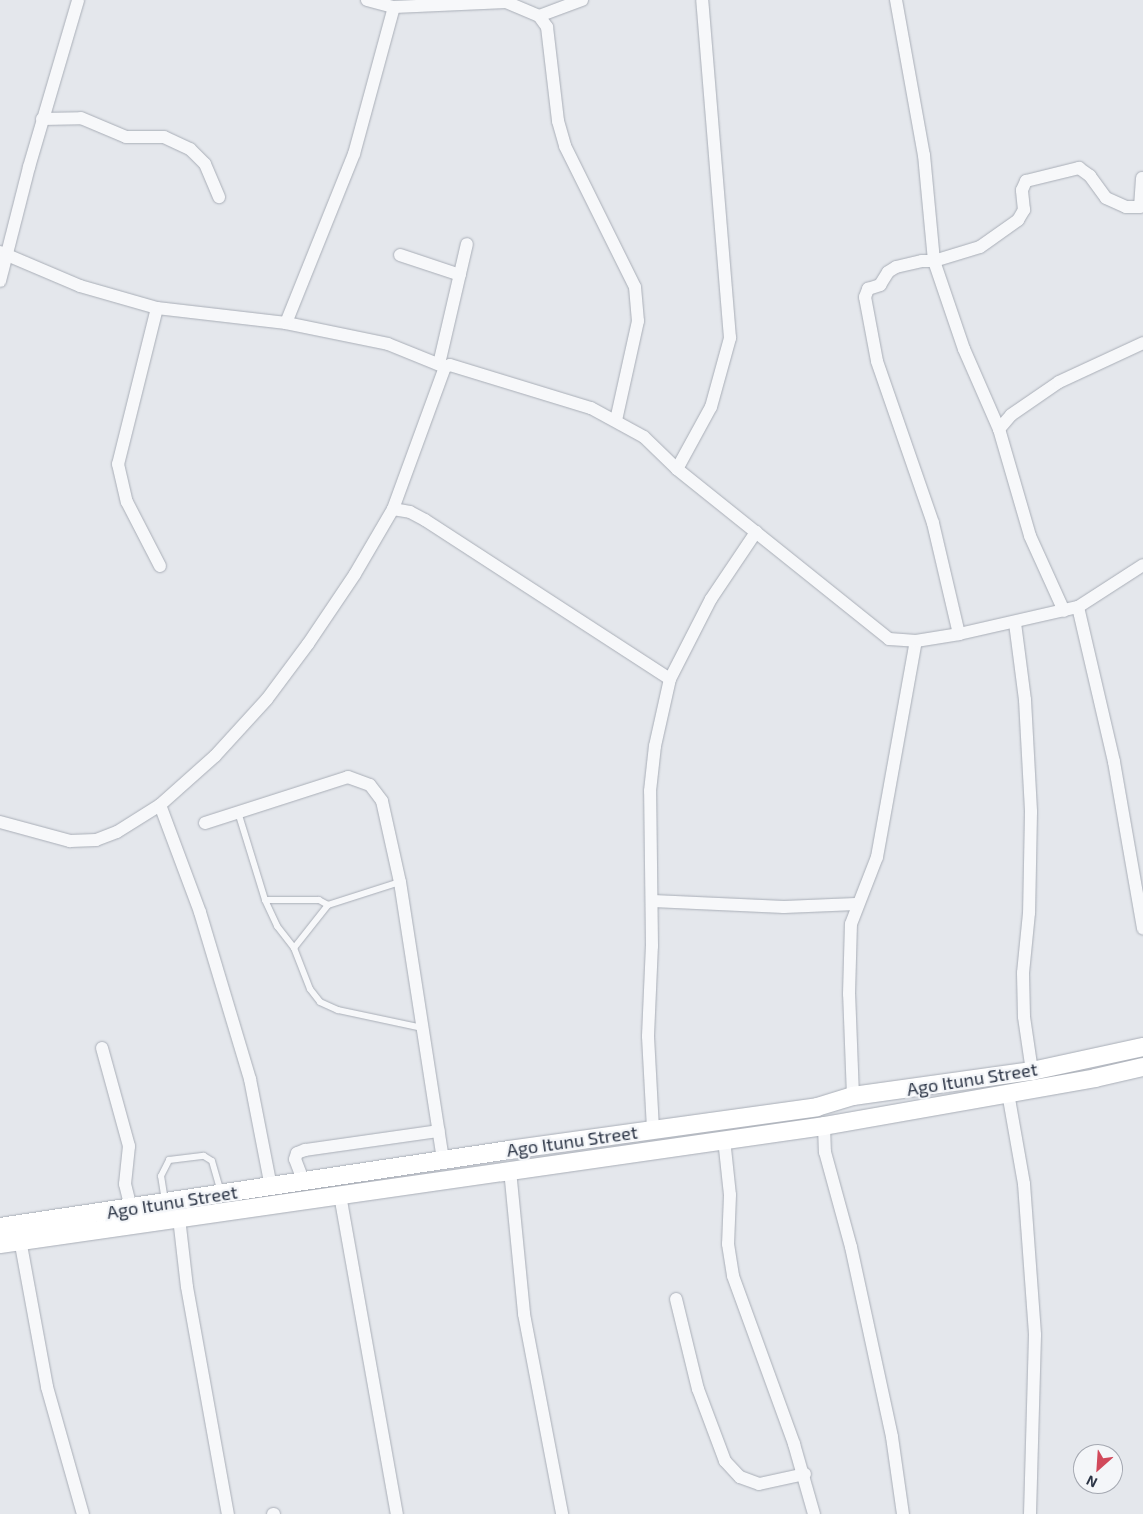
<!DOCTYPE html>
<html>
<head>
<meta charset="utf-8">
<style>
  body { margin:0 }
  #map { position:relative; width:1143px; height:1514px; overflow:hidden; background:#e4e7ec; font-family:"Exo 2",sans-serif }
  div>[style] { position:absolute }
  [style*='--x'] { left:calc(var(--x)*1px); top:calc(var(--y)*1px); width:calc(var(--w)*1px); rotate:calc(var(--a)*1deg) }
  .roads { filter:drop-shadow(0 0 1px #a9aeb7) drop-shadow(0 0 1px #a9aeb7) }
  .service>* { height:6px; margin:-3px; padding:0 3px; transform-origin:3px; border-radius:3px; background:#f7f8fa }
  .minor>* { height:12px; margin:-6px; padding:0 6px; transform-origin:6px; border-radius:6px; background:#f7f8fa }
  .secondary>* { height:18px; margin:-9px; padding:0 9px; transform-origin:9px; border-radius:9px; background:#fff }
  span { translate:-50% -50%; white-space:nowrap; text-align:center; line-height:1.15; -webkit-text-stroke:4.5px #f4f6f9; paint-order:stroke }
  .street-label { font-size:18px; color:#2b3445 }
  .north { position:absolute; left:1073px; top:1444px; width:50px; height:50px; box-sizing:border-box; background:#f4f6f9; border:1px solid #a4a8b1; border-radius:50%; rotate:206deg; font-size:14px; font-weight:700; line-height:20px; text-align:center; color:#2b3445 }
  .north::after { content:''; display:block; margin:auto; width:18px; height:22px; background:#d1495b; clip-path:polygon(50% 0,100% 100%,50% 72%,0 100%) }
</style>
</head>
<body>
<div id="map">
  <div class="roads">
    <div class="service">
      <div style="--x:238;--y:812;--w:92;--a:72.9"></div>
      <div style="--x:265;--y:900;--w:29;--a:65"></div>
      <div style="--x:277;--y:926;--w:28;--a:52"></div>
      <div style="--x:294;--y:948;--w:44;--a:68.7"></div>
      <div style="--x:310;--y:989;--w:16;--a:52"></div>
      <div style="--x:320;--y:1002;--w:20;--a:24"></div>
      <div style="--x:338;--y:1010;--w:87;--a:12"></div>
      <div style="--x:265;--y:900;--w:54;--a:0"></div>
      <div style="--x:319;--y:900;--w:10;--a:29"></div>
      <div style="--x:294;--y:948;--w:55;--a:-51.7"></div>
      <div style="--x:328;--y:905;--w:76;--a:-17.7"></div>
      <div style="--x:165;--y:1201;--w:25;--a:-99"></div>
      <div style="--x:161;--y:1176;--w:18;--a:-63"></div>
      <div style="--x:169;--y:1160;--w:35;--a:-7"></div>
      <div style="--x:204;--y:1156;--w:9;--a:32"></div>
      <div style="--x:212;--y:1161;--w:33;--a:74"></div>
    </div>
    <div class="minor">
      <div style="--x:367;--y:0;--w:28;--a:15"></div>
      <div style="--x:394;--y:7;--w:112;--a:-2.6"></div>
      <div style="--x:506;--y:2;--w:36;--a:23"></div>
      <div style="--x:539;--y:16;--w:14;--a:54"></div>
      <div style="--x:547;--y:27;--w:95;--a:83.3"></div>
      <div style="--x:558;--y:121;--w:26;--a:74"></div>
      <div style="--x:565;--y:146;--w:157;--a:63.6"></div>
      <div style="--x:635;--y:287;--w:34;--a:85"></div>
      <div style="--x:638;--y:321;--w:101;--a:102.5"></div>
      <div style="--x:896;--y:0;--w:158;--a:79.8"></div>
      <div style="--x:924;--y:155;--w:106;--a:84.6"></div>
      <div style="--x:934;--y:261;--w:93;--a:71.2"></div>
      <div style="--x:964;--y:349;--w:87;--a:66.4"></div>
      <div style="--x:999;--y:429;--w:111;--a:73.8"></div>
      <div style="--x:1030;--y:536;--w:82;--a:65.6"></div>
      <div style="--x:539;--y:16;--w:46;--a:-20.4"></div>
      <div style="--x:42;--y:119;--w:39;--a:-1"></div>
      <div style="--x:81;--y:118;--w:49;--a:22.9"></div>
      <div style="--x:126;--y:137;--w:38;--a:0"></div>
      <div style="--x:164;--y:137;--w:29;--a:25"></div>
      <div style="--x:190;--y:149;--w:21;--a:45"></div>
      <div style="--x:205;--y:164;--w:36;--a:67"></div>
      <div style="--x:0;--y:252;--w:87;--a:23"></div>
      <div style="--x:80;--y:286;--w:80;--a:15.9"></div>
      <div style="--x:157;--y:308;--w:130;--a:6.6"></div>
      <div style="--x:286;--y:323;--w:104;--a:11.6"></div>
      <div style="--x:388;--y:344;--w:61;--a:22"></div>
      <div style="--x:400;--y:255;--w:63;--a:18.4"></div>
      <div style="--x:0;--y:281;--w:118;--a:-75.7"></div>
      <div style="--x:29;--y:167;--w:174;--a:-73.6"></div>
      <div style="--x:157;--y:308;--w:161;--a:104"></div>
      <div style="--x:118;--y:464;--w:39;--a:77"></div>
      <div style="--x:127;--y:502;--w:72;--a:62.7"></div>
      <div style="--x:286;--y:323;--w:182;--a:-68.1"></div>
      <div style="--x:354;--y:154;--w:152;--a:-74.8"></div>
      <div style="--x:439;--y:364;--w:123;--a:-76.9"></div>
      <div style="--x:999;--y:429;--w:18;--a:-49"></div>
      <div style="--x:1011;--y:415;--w:58;--a:-34.5"></div>
      <div style="--x:1059;--y:382;--w:93;--a:-24.9"></div>
      <div style="--x:677;--y:469;--w:71;--a:-61.3"></div>
      <div style="--x:711;--y:407;--w:72;--a:-74.6"></div>
      <div style="--x:730;--y:338;--w:339;--a:-94.7"></div>
      <div style="--x:393;--y:509;--w:17;--a:10"></div>
      <div style="--x:410;--y:512;--w:17;--a:28"></div>
      <div style="--x:425;--y:520;--w:292;--a:33"></div>
      <div style="--x:1078;--y:607;--w:159;--a:76.9"></div>
      <div style="--x:1114;--y:762;--w:169;--a:80.1"></div>
      <div style="--x:1015;--y:623;--w:78;--a:82.6"></div>
      <div style="--x:1025;--y:700;--w:112;--a:86.9"></div>
      <div style="--x:1031;--y:812;--w:101;--a:91.1"></div>
      <div style="--x:1029;--y:913;--w:60;--a:95.7"></div>
      <div style="--x:1023;--y:973;--w:44;--a:88.7"></div>
      <div style="--x:1024;--y:1017;--w:55;--a:81.6"></div>
      <div style="--x:959;--y:634;--w:114;--a:-103.2"></div>
      <div style="--x:933;--y:523;--w:171;--a:-109.1"></div>
      <div style="--x:877;--y:361;--w:65;--a:-100.6"></div>
      <div style="--x:865;--y:297;--w:9;--a:-69"></div>
      <div style="--x:868;--y:289;--w:13;--a:-18"></div>
      <div style="--x:880;--y:285;--w:15;--a:-58"></div>
      <div style="--x:888;--y:272;--w:9;--a:-32"></div>
      <div style="--x:896;--y:267;--w:27;--a:-13"></div>
      <div style="--x:922;--y:261;--w:12;--a:0"></div>
      <div style="--x:934;--y:261;--w:48;--a:-16.9"></div>
      <div style="--x:980;--y:247;--w:47;--a:-35.4"></div>
      <div style="--x:1018;--y:220;--w:12;--a:-59"></div>
      <div style="--x:1024;--y:210;--w:20;--a:-96"></div>
      <div style="--x:1022;--y:190;--w:10;--a:-66"></div>
      <div style="--x:1026;--y:181;--w:55;--a:-13.8"></div>
      <div style="--x:1079;--y:168;--w:14;--a:36"></div>
      <div style="--x:1090;--y:176;--w:27;--a:54"></div>
      <div style="--x:1106;--y:198;--w:22;--a:24"></div>
      <div style="--x:1126;--y:207;--w:14;--a:0"></div>
      <div style="--x:1140;--y:207;--w:29;--a:-86"></div>
      <div style="--x:0;--y:822;--w:73;--a:15.2"></div>
      <div style="--x:70;--y:841;--w:26;--a:-2"></div>
      <div style="--x:96;--y:840;--w:22;--a:-21"></div>
      <div style="--x:117;--y:832;--w:51;--a:-32.1"></div>
      <div style="--x:205;--y:823;--w:150;--a:-17.8"></div>
      <div style="--x:348;--y:777;--w:23;--a:20"></div>
      <div style="--x:370;--y:785;--w:20;--a:53"></div>
      <div style="--x:382;--y:801;--w:83;--a:77.5"></div>
      <div style="--x:400;--y:882;--w:281;--a:81.2"></div>
      <div style="--x:653;--y:901;--w:131;--a:2.6"></div>
      <div style="--x:784;--y:907;--w:72;--a:-2.4"></div>
      <div style="--x:102;--y:1048;--w:102;--a:74.6"></div>
      <div style="--x:129;--y:1146;--w:38;--a:96"></div>
      <div style="--x:125;--y:1184;--w:25;--a:76"></div>
      <div style="--x:1008;--y:1093;--w:92;--a:80"></div>
      <div style="--x:1024;--y:1184;--w:151;--a:85.8"></div>
      <div style="--x:1035;--y:1335;--w:179;--a:91.6"></div>
      <div style="--x:853;--y:1096;--w:102;--a:-92.2"></div>
      <div style="--x:849;--y:994;--w:70;--a:-88.4"></div>
      <div style="--x:851;--y:924;--w:72;--a:-68.8"></div>
      <div style="--x:877;--y:857;--w:219;--a:-79.8"></div>
      <div style="--x:824;--y:1126;--w:26;--a:88"></div>
      <div style="--x:825;--y:1152;--w:98;--a:74.7"></div>
      <div style="--x:851;--y:1247;--w:194;--a:77.8"></div>
      <div style="--x:892;--y:1437;--w:78;--a:81.9"></div>
      <div style="--x:653;--y:1129;--w:93;--a:-93.1"></div>
      <div style="--x:648;--y:1036;--w:90;--a:-87.5"></div>
      <div style="--x:652;--y:946;--w:155;--a:-90.7"></div>
      <div style="--x:650;--y:791;--w:45;--a:-83.7"></div>
      <div style="--x:655;--y:746;--w:69;--a:-77.4"></div>
      <div style="--x:670;--y:679;--w:90;--a:-62.9"></div>
      <div style="--x:711;--y:599;--w:81;--a:-56.1"></div>
      <div style="--x:724;--y:1139;--w:56;--a:83.9"></div>
      <div style="--x:730;--y:1195;--w:49;--a:92.3"></div>
      <div style="--x:728;--y:1244;--w:32;--a:81"></div>
      <div style="--x:733;--y:1276;--w:179;--a:70"></div>
      <div style="--x:794;--y:1444;--w:73;--a:74.1"></div>
      <div style="--x:510;--y:1170;--w:145;--a:84.4"></div>
      <div style="--x:524;--y:1314;--w:204;--a:79.2"></div>
      <div style="--x:303;--y:1180;--w:22;--a:-111"></div>
      <div style="--x:295;--y:1159;--w:6;--a:-72"></div>
      <div style="--x:297;--y:1153;--w:9;--a:-21"></div>
      <div style="--x:305;--y:1150;--w:135;--a:-8.1"></div>
      <div style="--x:271;--y:1187;--w:110;--a:-101"></div>
      <div style="--x:250;--y:1079;--w:174;--a:-106.7"></div>
      <div style="--x:200;--y:912;--w:114;--a:-110.5"></div>
      <div style="--x:160;--y:805;--w:74;--a:-41.7"></div>
      <div style="--x:215;--y:756;--w:77;--a:-47.6"></div>
      <div style="--x:267;--y:699;--w:69;--a:-53.3"></div>
      <div style="--x:308;--y:644;--w:84;--a:-56.1"></div>
      <div style="--x:355;--y:574;--w:75;--a:-59.7"></div>
      <div style="--x:393;--y:509;--w:151;--a:-69.9"></div>
      <div style="--x:445;--y:367;--w:5;--a:-22"></div>
      <div style="--x:450;--y:365;--w:147;--a:17"></div>
      <div style="--x:591;--y:408;--w:60;--a:28.7"></div>
      <div style="--x:644;--y:437;--w:46;--a:44.1"></div>
      <div style="--x:677;--y:469;--w:272;--a:38.7"></div>
      <div style="--x:889;--y:639;--w:27;--a:4"></div>
      <div style="--x:916;--y:641;--w:44;--a:-9.2"></div>
      <div style="--x:959;--y:634;--w:122;--a:-12.8"></div>
      <div style="--x:1078;--y:607;--w:77;--a:-32.9"></div>
      <div style="--x:340;--y:1195;--w:324;--a:79.9"></div>
      <div style="--x:179;--y:1218;--w:69;--a:83.4"></div>
      <div style="--x:187;--y:1287;--w:231;--a:79.8"></div>
      <div style="--x:19;--y:1234;--w:156;--a:79.6"></div>
      <div style="--x:47;--y:1387;--w:132;--a:74.2"></div>
      <div style="--x:676;--y:1299;--w:93;--a:76.3"></div>
      <div style="--x:698;--y:1389;--w:77;--a:69.4"></div>
      <div style="--x:725;--y:1461;--w:22;--a:47"></div>
      <div style="--x:740;--y:1477;--w:20;--a:20"></div>
      <div style="--x:759;--y:1484;--w:47;--a:-12.3"></div>
      <div style="--x:273;--y:1514;--w:1;--a:0"></div>
    </div>
    <div class="secondary">
      <div style="--x:0;--y:1227;--w:515;--a:-8.6"></div>
      <div style="--x:509;--y:1150;--w:311;--a:-7.9"></div>
      <div style="--x:817;--y:1107;--w:38;--a:-17"></div>
      <div style="--x:853;--y:1096;--w:181;--a:-8"></div>
      <div style="--x:1032;--y:1071;--w:114;--a:-12.2"></div>
      <div style="--x:0;--y:1244;--w:832;--a:-8.15"></div>
      <div style="--x:824;--y:1126;--w:275;--a:-10"></div>
      <div style="--x:1095;--y:1078;--w:49;--a:-12.9"></div>
    </div>
  </div>
  <div class="street-label">
    <span style="left:972px;top:1079px;rotate:-9deg">Ago Itunu Street</span>
    <span style="left:572px;top:1141px;rotate:-8deg">Ago Itunu Street</span>
    <span style="left:172px;top:1202px;rotate:-9deg">Ago Itunu Street</span>
  </div>
  <div class="north">N</div>
</div>
</body>
</html>
